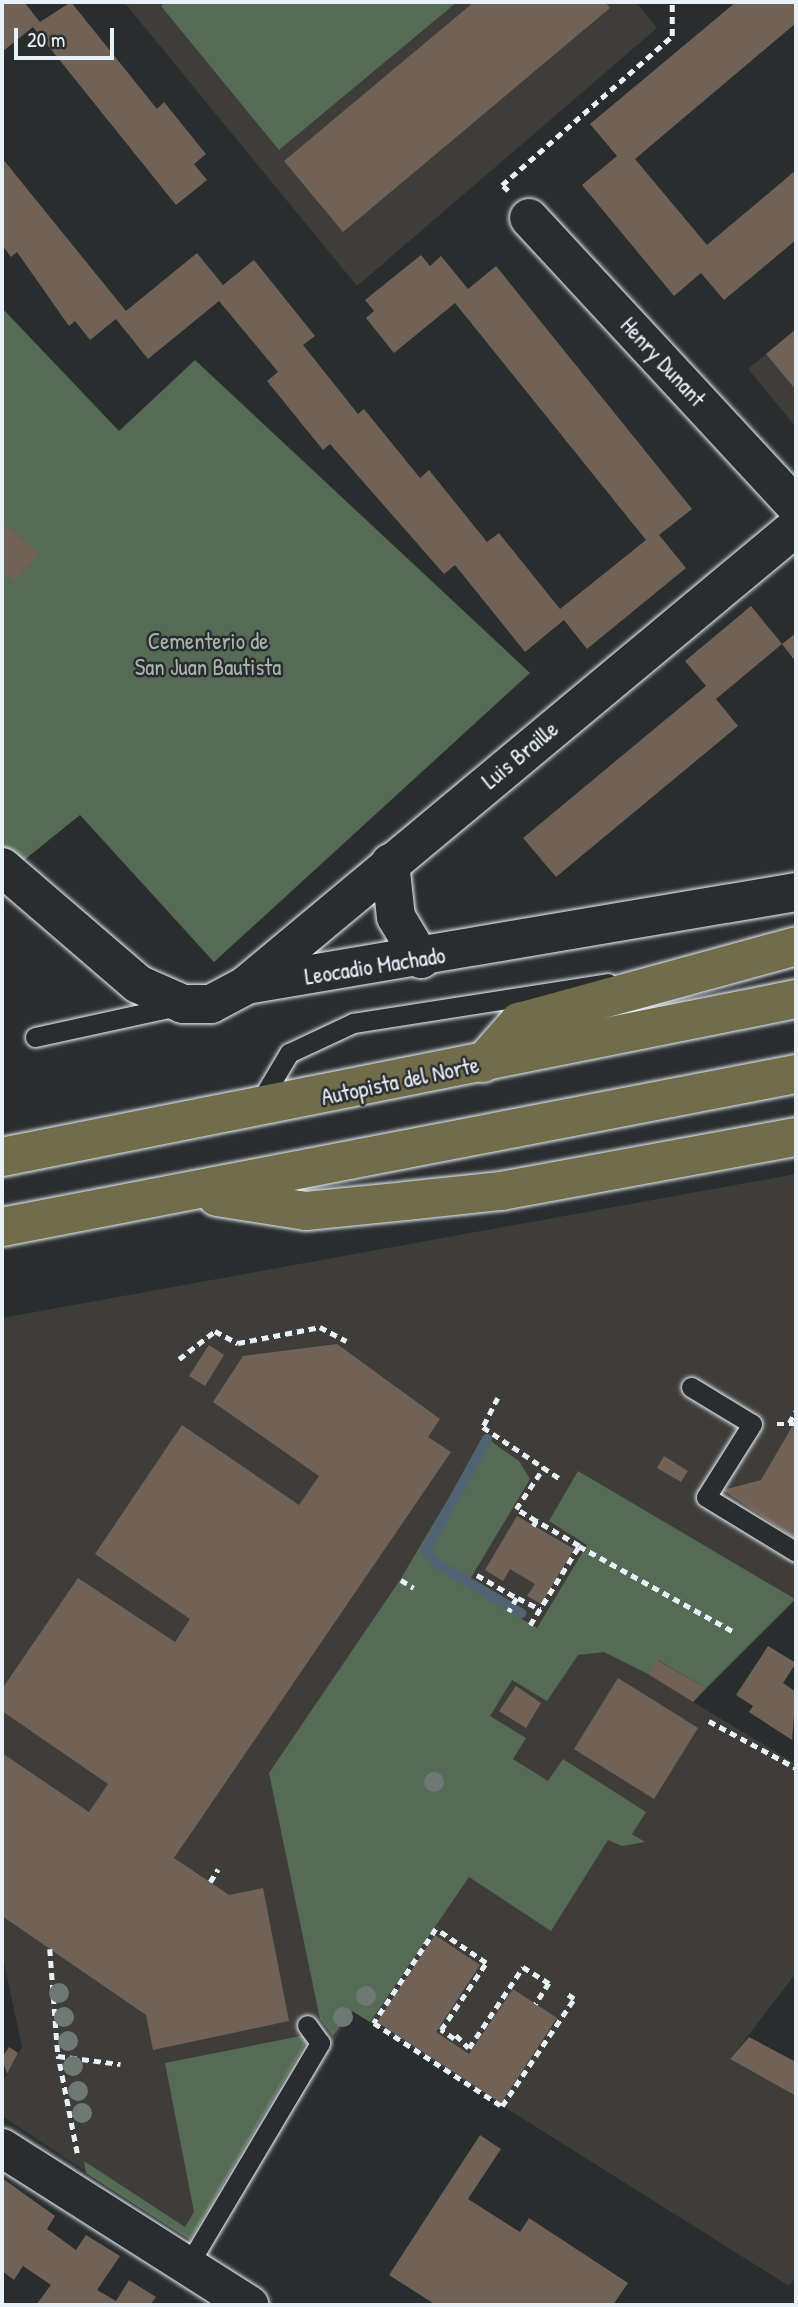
<!DOCTYPE html>
<html>
<head>
<meta charset="utf-8">
<style>
  body { margin:0 }
  #map { position:relative; width:798px; height:2307px; overflow:hidden; background:#2a2d2e; font-family:"Patrick Hand",sans-serif }
  div>[style] { position:absolute }
  [style*='--x'] { left:calc(var(--x)*1px); top:calc(var(--y)*1px); width:calc(var(--w)*1px); rotate:calc(var(--a)*1deg) }
  .built>* { inset:0; background:#3f3d3a }
  .green>* { inset:0; background:#566b56 }
  .stream>* { height:10px; margin:-5px; padding:0 5px; transform-origin:5px; border-radius:5px; background:#506373 }
  .building>* { inset:0; background:#716257 }
  .path>* { height:4.5px; margin-top:-2.25px; transform-origin:0; background:repeating-linear-gradient(90deg,#e8f1f8 0 7px,transparent 0 12px) }
  .roads { filter:drop-shadow(0 0 2px #e8f1f8) drop-shadow(0 0 2px #e8f1f8) }
  .lane>* { height:19px; margin:-9.5px; padding:0 9.5px; transform-origin:9.5px; border-radius:9.5px; background:#2a2d2e }
  .street>* { height:38px; margin:-19px; padding:0 19px; transform-origin:19px; border-radius:19px; background:#2a2d2e }
  .secondary>* { height:38px; margin:-19px; padding:0 19px; transform-origin:19px; border-radius:19px; background:#2a2d2e }
  .highway>* { height:38px; margin:-19px; padding:0 19px; transform-origin:19px; border-radius:19px; background:#716d4b }
  .trees>* { width:20px; height:20px; margin:-10px; border-radius:50%; background:#6e7875 }
  span { translate:-50% -50%; white-space:nowrap; text-align:center; line-height:1.15; -webkit-text-stroke:5px #2a2d2e; paint-order:stroke }
  .street-label { font-size:23px; color:#e8f1f8 }
  .park-label { font-size:23px; color:#a6b5af }
  .frame { position:absolute; inset:0; border:4px solid #e8f1f8; pointer-events:none }
  .scale { position:absolute; left:14px; top:28px; width:100px; height:32px; box-sizing:border-box; border:4px solid #e8f1f8; border-top:0; padding-left:9px; font-size:21px; line-height:24px; white-space:nowrap; color:#e8f1f8; -webkit-text-stroke:5px #2a2d2e; paint-order:stroke }
</style>
</head>
<body>
<div id="map">
  <div class="built">
    <div style="clip-path:polygon(124px 2px,636px 2px,657px 28px,357px 286px)"></div>
    <div style="clip-path:polygon(796px 329px,796px 427px,748px 369px)"></div>
    <div style="clip-path:polygon(796px 1174px,796px 1600px,693px 1702px,796px 1764px,796px 1973px,730px 2059px,796px 2096px,796px 2277px,789px 2286px,352px 2011px,209px 2252px,2px 2116px,2px 2083px,22px 2047px,2px 1953px,2px 1318px)"></div>
  </div>
  <div class="green">
    <div style="clip-path:polygon(166px 2px,457px 2px,279px 150px,161px 6px)"></div>
    <div style="clip-path:polygon(2px 308px,119px 431px,195px 360px,530px 673px,214px 962px,80px 815px,18px 865px,2px 850px)"></div>
    <div style="clip-path:polygon(485px 1437px,519px 1461px,530px 1479px,466px 1586px,537px 1628px,587px 1545px,549px 1521px,578px 1471px,795px 1599px,706px 1688px,658px 1660px,648px 1674px,604px 1652px,578px 1655px,547px 1701px,512px 1680px,490px 1716px,526px 1738px,513px 1759px,548px 1781px,563px 1759px,646px 1812px,632px 1834px,645px 1842px,622px 1846px,608px 1840px,551px 1931px,469px 1877px,370px 2022px,352px 2011px,333px 2036px,320px 2019px,269px 1773px,400px 1580px)"></div>
    <div style="clip-path:polygon(311px 2034px,190px 2240px,86px 2173px,84px 2161px,185px 2227px,194px 2212px,165px 2063px)"></div>
  </div>
  <div class="stream">
    <div style="--x:487;--y:1439;--w:127;--a:118.8"></div>
    <div style="--x:426;--y:1550;--w:16;--a:52"></div>
    <div style="--x:436;--y:1563;--w:99;--a:30.5"></div>
  </div>
  <div class="building">
    <div style="clip-path:polygon(2px 2px,24px 2px,40px 22px,71px 2px,157px 109px,164px 102px,206px 154px,194px 164px,207px 180px,176px 205px,33px 27px,2px 52px)"></div>
    <div style="clip-path:polygon(474px 2px,605px 2px,610px 8px,343px 232px,284px 161px)"></div>
    <div style="clip-path:polygon(736px 2px,796px 2px,796px 23px,635px 159px,707px 245px,796px 170px,796px 240px,724px 300px,701px 273px,674px 296px,582px 185px,617px 156px,590px 124px)"></div>
    <div style="clip-path:polygon(2px 158px,126px 311px,197px 253px,223px 285px,254px 260px,315px 336px,303px 345px,358px 414px,364px 409px,420px 478px,429px 470px,487px 542px,499px 533px,560px 609px,646px 540px,455px 303px,394px 353px,366px 318px,374px 311px,365px 300px,421px 255px,430px 266px,441px 256px,468px 289px,496px 266px,692px 509px,659px 535px,686px 568px,587px 649px,564px 620px,525px 652px,455px 565px,444px 574px,330px 444px,323px 450px,267px 381px,278px 372px,219px 301px,148px 359px,116px 319px,90px 340px,75px 321px,69px 326px,17px 252px,11px 257px,2px 245px)"></div>
    <div style="clip-path:polygon(796px 329px,796px 390px,766px 354px)"></div>
    <div style="clip-path:polygon(2px 521px,39px 554px,15px 581px,2px 570px)"></div>
    <div style="clip-path:polygon(751px 606px,782px 644px,716px 699px,738px 726px,556px 877px,523px 838px,706px 686px,685px 661px)"></div>
    <div style="clip-path:polygon(796px 633px,796px 662px,782px 644px)"></div>
    <div style="clip-path:polygon(337px 1344px,440px 1419px,428px 1437px,451px 1452px,174px 1858px,229px 1895px,263px 1888px,289px 2021px,153px 2050px,146px 2015px,2px 1916px,2px 1753px,89px 1812px,108px 1784px,2px 1711px,2px 1689px,78px 1578px,175px 1642px,190px 1619px,95px 1554px,182px 1425px,299px 1505px,319px 1476px,213px 1402px,243px 1356px)"></div>
    <div style="clip-path:polygon(209px 1345px,224px 1355px,205px 1386px,189px 1376px)"></div>
    <div style="clip-path:polygon(796px 1420px,796px 1539px,723px 1490px,761px 1480px)"></div>
    <div style="clip-path:polygon(664px 1456px,688px 1471px,681px 1482px,657px 1468px)"></div>
    <div style="clip-path:polygon(517px 1516px,574px 1549px,541px 1604px,527px 1596px,535px 1584px,510px 1569px,503px 1581px,485px 1570px)"></div>
    <div style="clip-path:polygon(768px 1646px,796px 1663px,783px 1683px,796px 1692px,792px 1740px,749px 1712px,753px 1706px,736px 1695px)"></div>
    <div style="clip-path:polygon(657px 1660px,706px 1688px,693px 1702px,648px 1674px)"></div>
    <div style="clip-path:polygon(618px 1678px,698px 1728px,654px 1799px,574px 1749px)"></div>
    <div style="clip-path:polygon(516px 1686px,541px 1703px,526px 1728px,499px 1711px)"></div>
    <div style="clip-path:polygon(435px 1935px,480px 1965px,436px 2032px,469px 2054px,513px 1989px,557px 2018px,501px 2103px,377px 2022px)"></div>
    <div style="clip-path:polygon(749px 2037px,796px 2062px,796px 2096px,730px 2059px)"></div>
    <div style="clip-path:polygon(9px 2047px,18px 2053px,7px 2074px,2px 2058px)"></div>
    <div style="clip-path:polygon(480px 2135px,501px 2149px,468px 2199px,520px 2232px,529px 2218px,628px 2283px,613px 2305px,436px 2305px,389px 2275px)"></div>
    <div style="clip-path:polygon(2px 2178px,55px 2216px,47px 2229px,76px 2250px,86px 2235px,120px 2256px,97px 2290px,116px 2301px,129px 2280px,156px 2297px,150px 2305px,36px 2305px,51px 2285px,23px 2266px,14px 2280px,2px 2271px)"></div>
  </div>
  <div class="path">
    <div style="--x:508;--y:191;--w:8;--a:-135"></div>
    <div style="--x:502;--y:185;--w:226;--a:-41.2"></div>
    <div style="--x:672;--y:36;--w:34;--a:-90"></div>
    <div style="--x:179;--y:1359;--w:46;--a:-37.9"></div>
    <div style="--x:215;--y:1331;--w:26;--a:28"></div>
    <div style="--x:238;--y:1343;--w:84;--a:-11"></div>
    <div style="--x:320;--y:1327;--w:30;--a:28"></div>
    <div style="--x:498;--y:1398;--w:33;--a:117"></div>
    <div style="--x:483;--y:1427;--w:92;--a:33.9"></div>
    <div style="--x:789;--y:1423;--w:14;--a:-60"></div>
    <div style="--x:777;--y:1424;--w:17;--a:0"></div>
    <div style="--x:533;--y:1526;--w:6;--a:-59"></div>
    <div style="--x:536;--y:1521;--w:23;--a:-149"></div>
    <div style="--x:516;--y:1509;--w:50;--a:-56.3"></div>
    <div style="--x:579;--y:1546;--w:177;--a:29"></div>
    <div style="--x:477;--y:1575;--w:46;--a:29.9"></div>
    <div style="--x:517;--y:1598;--w:16;--a:120"></div>
    <div style="--x:401;--y:1580;--w:15;--a:32"></div>
    <div style="--x:518;--y:1598;--w:25;--a:27"></div>
    <div style="--x:530;--y:1625;--w:93;--a:-58.2"></div>
    <div style="--x:579;--y:1546;--w:50;--a:-149.8"></div>
    <div style="--x:709;--y:1721;--w:99;--a:28.4"></div>
    <div style="--x:210;--y:1882;--w:15;--a:-58"></div>
    <div style="--x:50;--y:1949;--w:107;--a:85.7"></div>
    <div style="--x:456;--y:2035;--w:18;--a:45"></div>
    <div style="--x:469;--y:2048;--w:97;--a:-56.3"></div>
    <div style="--x:523;--y:1967;--w:31;--a:32"></div>
    <div style="--x:549;--y:1983;--w:25;--a:122"></div>
    <div style="--x:454;--y:2039;--w:16;--a:-145"></div>
    <div style="--x:441;--y:2030;--w:81;--a:-56.1"></div>
    <div style="--x:486;--y:1963;--w:60;--a:-145.8"></div>
    <div style="--x:436;--y:1929;--w:113;--a:123.4"></div>
    <div style="--x:374;--y:2023;--w:153;--a:33"></div>
    <div style="--x:502;--y:2106;--w:129;--a:-56.1"></div>
    <div style="--x:574;--y:1999;--w:11;--a:-146"></div>
    <div style="--x:77;--y:2153;--w:99;--a:-101.1"></div>
    <div style="--x:58;--y:2056;--w:63;--a:7.4"></div>
  </div>
  <div class="roads">
    <div class="lane">
      <div style="--x:35;--y:1037;--w:145;--a:-12.3"></div>
      <div style="--x:258;--y:1105;--w:61;--a:-59.2"></div>
      <div style="--x:289;--y:1053;--w:71;--a:-25.1"></div>
      <div style="--x:353;--y:1023;--w:258;--a:-8.9"></div>
      <div style="--x:691;--y:1387;--w:71;--a:31.2"></div>
      <div style="--x:752;--y:1424;--w:86;--a:122.2"></div>
      <div style="--x:706;--y:1497;--w:105;--a:31.4"></div>
      <div style="--x:187;--y:2267;--w:261;--a:-59.3"></div>
      <div style="--x:320;--y:2043;--w:22;--a:-126"></div>
    </div>
    <div class="street">
      <div style="--x:529;--y:218;--w:393;--a:47.2"></div>
      <div style="--x:390;--y:863;--w:54;--a:83.7"></div>
      <div style="--x:396;--y:917;--w:49;--a:59.2"></div>
      <div style="--x:2;--y:867;--w:179;--a:40.7"></div>
      <div style="--x:138;--y:984;--w:49;--a:24"></div>
      <div style="--x:183;--y:1004;--w:28;--a:0"></div>
      <div style="--x:211;--y:1004;--w:40;--a:-28"></div>
      <div style="--x:246;--y:985;--w:558;--a:-9.6"></div>
      <div style="--x:246;--y:985;--w:716;--a:-39.79"></div>
    </div>
    <div class="secondary">
      <div style="--x:2;--y:2148;--w:293;--a:32.4"></div>
    </div>
    <div class="highway">
      <div style="--x:483;--y:1063;--w:55;--a:-48.7"></div>
      <div style="--x:519;--y:1022;--w:287;--a:-15.3"></div>
      <div style="--x:2;--y:1157;--w:810;--a:-11.25"></div>
      <div style="--x:217;--y:1197;--w:90;--a:8.9"></div>
      <div style="--x:306;--y:1211;--w:100;--a:-5.7"></div>
      <div style="--x:406;--y:1201;--w:96;--a:-6"></div>
      <div style="--x:501;--y:1191;--w:300;--a:-10.4"></div>
      <div style="--x:2;--y:1227;--w:809;--a:-10.91"></div>
    </div>
  </div>
  <div class="trees">
    <div style="left:434px;top:1782px"></div>
    <div style="left:59px;top:1993px"></div>
    <div style="left:366px;top:1996px"></div>
    <div style="left:64px;top:2017px"></div>
    <div style="left:343px;top:2017px"></div>
    <div style="left:68px;top:2041px"></div>
    <div style="left:73px;top:2066px"></div>
    <div style="left:78px;top:2091px"></div>
    <div style="left:82px;top:2113px"></div>
  </div>
  <div class="street-label">
    <span style="left:663px;top:362px;rotate:47deg">Henry Dunant</span>
    <span style="left:520px;top:755px;rotate:-40deg">Luis Braille</span>
    <span style="left:375px;top:966px;rotate:-9deg">Leocadio Machado</span>
    <span style="left:400px;top:1081px;rotate:-12deg">Autopista del Norte</span>
  </div>
  <div class="park-label">
    <span style="left:208px;top:654px">Cementerio de<br>San Juan Bautista</span>
  </div>
  <div class="frame"></div>
  <div class="scale">20 m</div>
</div>
</body>
</html>
